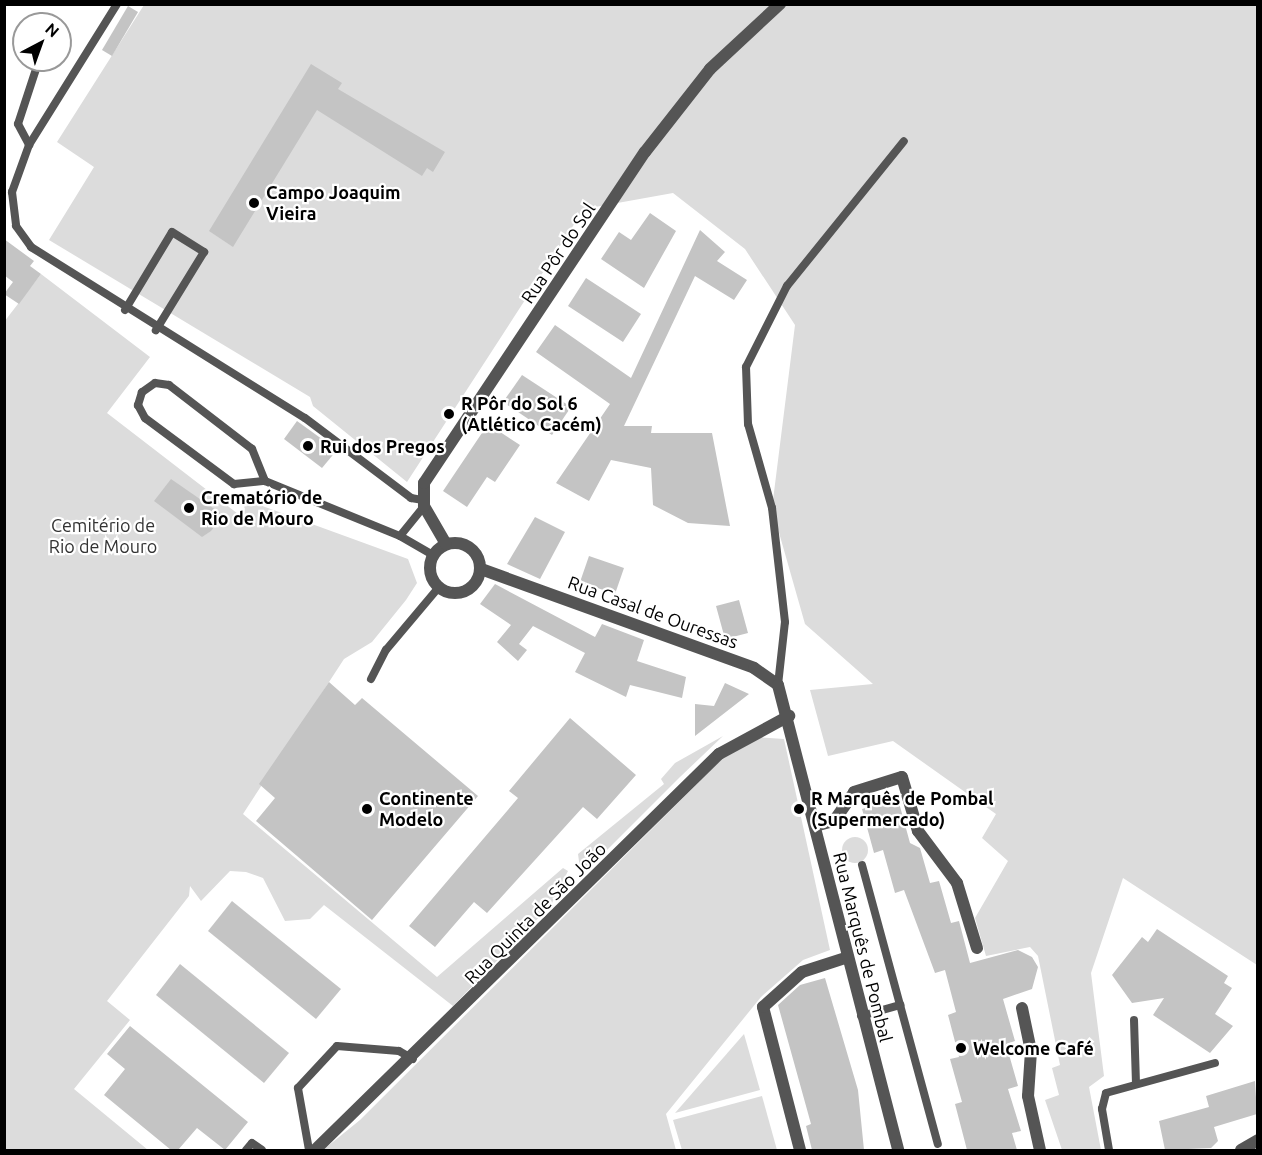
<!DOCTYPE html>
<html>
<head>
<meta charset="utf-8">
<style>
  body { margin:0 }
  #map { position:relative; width:1262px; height:1155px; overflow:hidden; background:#fff; font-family:Ubuntu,sans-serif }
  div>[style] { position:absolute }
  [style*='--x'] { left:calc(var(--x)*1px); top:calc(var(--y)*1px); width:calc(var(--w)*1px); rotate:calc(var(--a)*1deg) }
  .green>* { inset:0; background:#dcdcdc }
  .round { border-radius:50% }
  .building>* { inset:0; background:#c4c4c4 }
  .service>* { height:8px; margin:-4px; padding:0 4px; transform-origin:4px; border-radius:4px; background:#555 }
  .minor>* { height:12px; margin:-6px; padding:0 6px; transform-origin:6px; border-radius:6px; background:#555 }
  .tertiary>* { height:12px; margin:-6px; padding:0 6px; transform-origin:6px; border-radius:6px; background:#555 }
  .tertiary>.ring { margin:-6px; padding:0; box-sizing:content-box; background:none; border:12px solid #555; border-radius:50% }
  .dots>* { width:16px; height:16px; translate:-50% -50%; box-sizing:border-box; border:3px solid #fff; border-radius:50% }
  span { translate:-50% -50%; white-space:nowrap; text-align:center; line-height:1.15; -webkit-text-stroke:4.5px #fff; paint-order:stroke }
  .poi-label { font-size:18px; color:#000; font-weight:700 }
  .left { translate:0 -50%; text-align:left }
  .street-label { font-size:18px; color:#000 }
  .park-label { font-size:18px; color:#333 }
  .frame { position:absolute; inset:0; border:6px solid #000; pointer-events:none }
  .north { position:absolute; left:12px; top:12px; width:60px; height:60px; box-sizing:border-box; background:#fff; border:2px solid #999; border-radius:50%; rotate:41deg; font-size:16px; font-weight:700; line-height:24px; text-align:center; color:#000 }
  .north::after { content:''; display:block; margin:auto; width:21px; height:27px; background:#000; clip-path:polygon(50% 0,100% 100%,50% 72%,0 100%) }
</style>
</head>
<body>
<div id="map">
  <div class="green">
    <div style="clip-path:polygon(144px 5px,1257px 5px,1257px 965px,1123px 878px,1091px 973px,1104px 1076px,1089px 1087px,1101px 1150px,1062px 1150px,1045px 1100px,1059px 1095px,1052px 1068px,1060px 1065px,1038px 956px,1030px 947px,986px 956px,975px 918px,1008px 861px,982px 838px,996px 814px,893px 741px,828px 756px,810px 690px,873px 684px,805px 624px,772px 508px,795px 325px,745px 249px,673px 193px,584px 209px,407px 482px,313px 406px,310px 397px,49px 240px,94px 167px,57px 142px)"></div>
    <div style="clip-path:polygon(41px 274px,150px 357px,107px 413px,242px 517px,246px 500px,408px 559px,417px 583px,406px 600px,372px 642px,344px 659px,243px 814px,437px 977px,563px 868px,568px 871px,551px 905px,453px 1006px,324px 905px,310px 919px,285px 921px,263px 878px,246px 872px,230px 871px,201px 901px,190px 886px,189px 896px,107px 1001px,130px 1020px,74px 1089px,148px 1150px,5px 1150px,4px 322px)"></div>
    <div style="clip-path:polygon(723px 736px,680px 777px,581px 876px,578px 854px,664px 784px,661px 779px,675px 763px)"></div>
    <div style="clip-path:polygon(754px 737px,784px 739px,830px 950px,803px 960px,761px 997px,666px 1114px,676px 1150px,323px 1150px,360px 1120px,729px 752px)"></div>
    <div class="round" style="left:842px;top:837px;width:26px;height:26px"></div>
    <div style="clip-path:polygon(744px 1034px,760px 1090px,675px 1113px)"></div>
    <div style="clip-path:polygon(762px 1096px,777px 1150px,682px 1150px,673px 1120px)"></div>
  </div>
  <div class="building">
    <div style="clip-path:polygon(128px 6px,138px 12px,112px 56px,102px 50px)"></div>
    <div style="clip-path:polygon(311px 64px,342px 83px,338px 89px,445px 152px,433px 172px,427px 168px,422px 176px,317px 110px,233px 247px,209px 231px)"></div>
    <div style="clip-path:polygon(650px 213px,676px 231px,644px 288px,601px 259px,619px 232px,631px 240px)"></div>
    <div style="clip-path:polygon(700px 230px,725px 252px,717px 261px,747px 280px,734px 300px,695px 276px,624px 426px,652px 426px,651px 433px,712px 433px,730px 526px,688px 523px,653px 505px,651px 468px,611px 460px,589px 501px,556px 483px,610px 404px,536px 352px,555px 325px,631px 378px)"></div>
    <div style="clip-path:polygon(4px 239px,34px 261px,30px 266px,41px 274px,19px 304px,4px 294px,13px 282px,4px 275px)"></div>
    <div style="clip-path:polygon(586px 278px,641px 314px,623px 342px,568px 306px)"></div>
    <div style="clip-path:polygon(522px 375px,571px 407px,552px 435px,503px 402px)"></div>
    <div style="clip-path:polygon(297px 421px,337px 450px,322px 468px,284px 439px)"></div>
    <div style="clip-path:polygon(488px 424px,520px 445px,495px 482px,487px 477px,467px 507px,443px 491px)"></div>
    <div style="clip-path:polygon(171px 479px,223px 515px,211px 531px,202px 537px,154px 501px)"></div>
    <div style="clip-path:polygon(535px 517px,565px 532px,540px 579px,507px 564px)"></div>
    <div style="clip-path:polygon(589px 556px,624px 568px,615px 594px,580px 582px)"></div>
    <div style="clip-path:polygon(495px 584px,595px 637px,602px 624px,644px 640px,637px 661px,686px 677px,682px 698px,630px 685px,626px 697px,575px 672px,585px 653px,533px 626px,519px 644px,527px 650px,518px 661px,497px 642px,511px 625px,480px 604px)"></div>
    <div style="clip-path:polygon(739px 600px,748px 633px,725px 639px,716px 606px)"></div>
    <div style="clip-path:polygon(329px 682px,355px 705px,362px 698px,478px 796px,372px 920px,256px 821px,275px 798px,259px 784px)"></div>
    <div style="clip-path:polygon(725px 683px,749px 694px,695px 736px,695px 704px,714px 706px)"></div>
    <div style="clip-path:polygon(570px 718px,636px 775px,597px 819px,583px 807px,487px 913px,474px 902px,435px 947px,409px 926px,518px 798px,509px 791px)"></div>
    <div style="clip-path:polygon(898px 799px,910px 843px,920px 848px,930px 883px,939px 881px,951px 923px,959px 921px,970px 963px,1018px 950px,1032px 957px,1038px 967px,1032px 989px,1003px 999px,1015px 1041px,1006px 1044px,1018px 1086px,1008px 1089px,1021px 1131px,1012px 1133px,1017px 1150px,967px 1150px,955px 1104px,962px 1102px,950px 1059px,959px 1057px,948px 1015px,956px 1012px,945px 970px,935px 973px,904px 890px,895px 893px,883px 850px,874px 853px,862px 809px)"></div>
    <div style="clip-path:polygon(232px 901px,341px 989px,316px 1019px,208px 931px)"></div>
    <div style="clip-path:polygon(1157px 929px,1228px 976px,1224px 983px,1232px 988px,1215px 1014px,1233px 1026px,1210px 1053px,1153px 1015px,1164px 998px,1132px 1003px,1112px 975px,1142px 937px,1148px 942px)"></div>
    <div style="clip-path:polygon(180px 964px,289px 1053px,264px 1083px,156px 995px)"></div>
    <div style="clip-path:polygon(825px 978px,858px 1090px,864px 1150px,812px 1150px,806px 1126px,811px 1124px,778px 1005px,800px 985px)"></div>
    <div style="clip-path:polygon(130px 1026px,248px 1122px,225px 1150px,197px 1128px,178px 1150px,171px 1150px,104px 1095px,125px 1069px,107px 1054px)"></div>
    <div style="clip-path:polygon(1255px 1081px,1257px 1114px,1214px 1127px,1218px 1141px,1211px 1148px,1165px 1150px,1159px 1121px,1209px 1107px,1206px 1096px)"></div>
  </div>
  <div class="service">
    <div style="--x:39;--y:60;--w:67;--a:108.2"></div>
    <div style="--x:18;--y:124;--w:24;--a:62"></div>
    <div style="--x:29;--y:145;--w:50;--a:109.9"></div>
    <div style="--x:12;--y:192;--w:34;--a:83"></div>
    <div style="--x:16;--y:226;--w:26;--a:54"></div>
    <div style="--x:31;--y:247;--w:323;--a:32"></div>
    <div style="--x:305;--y:418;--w:133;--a:37"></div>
    <div style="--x:411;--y:498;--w:11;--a:10"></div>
    <div style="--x:29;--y:145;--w:166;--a:-58"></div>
    <div style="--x:125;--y:310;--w:91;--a:-58.9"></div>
    <div style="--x:172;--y:232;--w:38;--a:32"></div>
    <div style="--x:204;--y:252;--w:92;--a:121.6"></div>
    <div style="--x:265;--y:481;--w:35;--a:-112"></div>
    <div style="--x:252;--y:449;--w:105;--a:-142.4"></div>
    <div style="--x:169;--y:385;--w:14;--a:-172"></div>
    <div style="--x:155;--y:383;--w:16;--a:145"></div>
    <div style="--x:142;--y:392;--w:14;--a:107"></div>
    <div style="--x:138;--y:405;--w:15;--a:62"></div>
    <div style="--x:145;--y:418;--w:111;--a:36.6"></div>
    <div style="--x:234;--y:484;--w:31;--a:-6"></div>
    <div style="--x:265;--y:481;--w:146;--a:22.2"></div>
    <div style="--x:400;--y:536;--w:38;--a:30"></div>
    <div style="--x:400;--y:536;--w:38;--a:-51"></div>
    <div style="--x:371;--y:679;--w:33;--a:-63"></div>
    <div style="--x:386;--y:650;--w:82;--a:-49.9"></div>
    <div style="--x:778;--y:685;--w:63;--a:-83.7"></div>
    <div style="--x:785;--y:622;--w:115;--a:-96.5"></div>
    <div style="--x:772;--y:508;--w:87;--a:-105.9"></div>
    <div style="--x:748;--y:424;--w:57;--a:-92"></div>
    <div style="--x:746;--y:367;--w:91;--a:-63.2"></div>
    <div style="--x:787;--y:286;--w:186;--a:-51.1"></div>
    <div style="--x:862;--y:865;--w:289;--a:74.8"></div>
    <div style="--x:861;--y:1016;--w:41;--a:-15.8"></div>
    <div style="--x:1134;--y:1020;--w:63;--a:88.2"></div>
    <div style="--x:246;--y:1150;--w:9;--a:-49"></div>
    <div style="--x:252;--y:1143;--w:12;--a:35"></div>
    <div style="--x:309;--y:1150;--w:63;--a:-100.1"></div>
    <div style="--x:298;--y:1088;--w:57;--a:-47.1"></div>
    <div style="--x:337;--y:1046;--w:62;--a:4.6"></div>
    <div style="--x:399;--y:1051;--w:16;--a:30"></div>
    <div style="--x:1109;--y:1150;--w:42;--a:-99.7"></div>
    <div style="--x:1102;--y:1109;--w:16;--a:-76"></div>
    <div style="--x:1106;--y:1093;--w:113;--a:-15.4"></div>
  </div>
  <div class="minor">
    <div style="--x:815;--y:826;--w:20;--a:-15"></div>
    <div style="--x:834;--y:821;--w:35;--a:-55"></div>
    <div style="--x:854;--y:792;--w:50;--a:-17.4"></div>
    <div style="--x:902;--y:777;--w:56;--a:73.5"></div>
    <div style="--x:918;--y:831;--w:65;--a:53.1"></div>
    <div style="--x:957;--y:883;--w:68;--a:72.9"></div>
    <div style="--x:1022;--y:1008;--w:44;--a:78.2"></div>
    <div style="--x:1031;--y:1051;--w:45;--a:93.8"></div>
    <div style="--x:1028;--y:1096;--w:55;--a:77.5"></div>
    <div style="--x:315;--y:1150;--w:566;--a:-44.43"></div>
    <div style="--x:719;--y:754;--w:80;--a:-28.5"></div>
    <div style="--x:800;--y:1150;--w:148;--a:-104.5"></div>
    <div style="--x:763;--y:1007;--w:52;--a:-41.9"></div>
    <div style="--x:802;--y:972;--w:45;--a:-18"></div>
    <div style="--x:1241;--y:1150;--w:20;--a:-30"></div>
  </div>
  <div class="tertiary">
    <div class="ring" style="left:430px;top:543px;width:38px;height:38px"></div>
    <div style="--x:446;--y:544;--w:44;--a:-120.1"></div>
    <div style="--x:424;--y:506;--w:23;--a:-90"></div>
    <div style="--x:424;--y:483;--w:398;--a:-56.3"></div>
    <div style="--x:645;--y:152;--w:105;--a:-51.9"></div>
    <div style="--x:710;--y:69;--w:96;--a:-42.9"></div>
    <div style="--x:481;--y:569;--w:290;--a:19.9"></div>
    <div style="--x:754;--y:668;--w:29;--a:35"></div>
    <div style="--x:778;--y:685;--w:480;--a:75.5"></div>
  </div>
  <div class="dots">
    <div style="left:254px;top:203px;background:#000"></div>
    <div style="left:449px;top:414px;background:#000"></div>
    <div style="left:308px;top:446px;background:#000"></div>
    <div style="left:189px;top:508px;background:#000"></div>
    <div style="left:367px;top:809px;background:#000"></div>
    <div style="left:799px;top:809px;background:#000"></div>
    <div style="left:961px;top:1048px;background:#000"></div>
  </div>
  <div class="poi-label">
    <span class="left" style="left:266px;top:203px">Campo Joaquim<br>Vieira</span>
    <span class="left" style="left:461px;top:414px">R Pôr do Sol 6<br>(Atlético Cacém)</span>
    <span class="left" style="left:320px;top:446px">Rui dos Pregos</span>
    <span class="left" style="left:201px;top:508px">Crematório de<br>Rio de Mouro</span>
    <span class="left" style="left:379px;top:809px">Continente<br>Modelo</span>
    <span class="left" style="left:811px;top:809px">R Marquês de Pombal<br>(Supermercado)</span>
    <span class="left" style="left:973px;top:1048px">Welcome Café</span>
  </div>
  <div class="street-label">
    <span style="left:558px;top:253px;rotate:-56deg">Rua Pôr do Sol</span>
    <span style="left:653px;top:612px;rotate:20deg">Rua Casal de Ouressas</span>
    <span style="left:535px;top:913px;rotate:-45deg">Rua Quinta de São João</span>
    <span style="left:863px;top:947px;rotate:76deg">Rua Marquês de Pombal</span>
  </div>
  <div class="park-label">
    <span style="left:103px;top:536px">Cemitério de<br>Rio de Mouro</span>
  </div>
  <div class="frame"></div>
  <div class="north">N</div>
</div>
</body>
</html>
